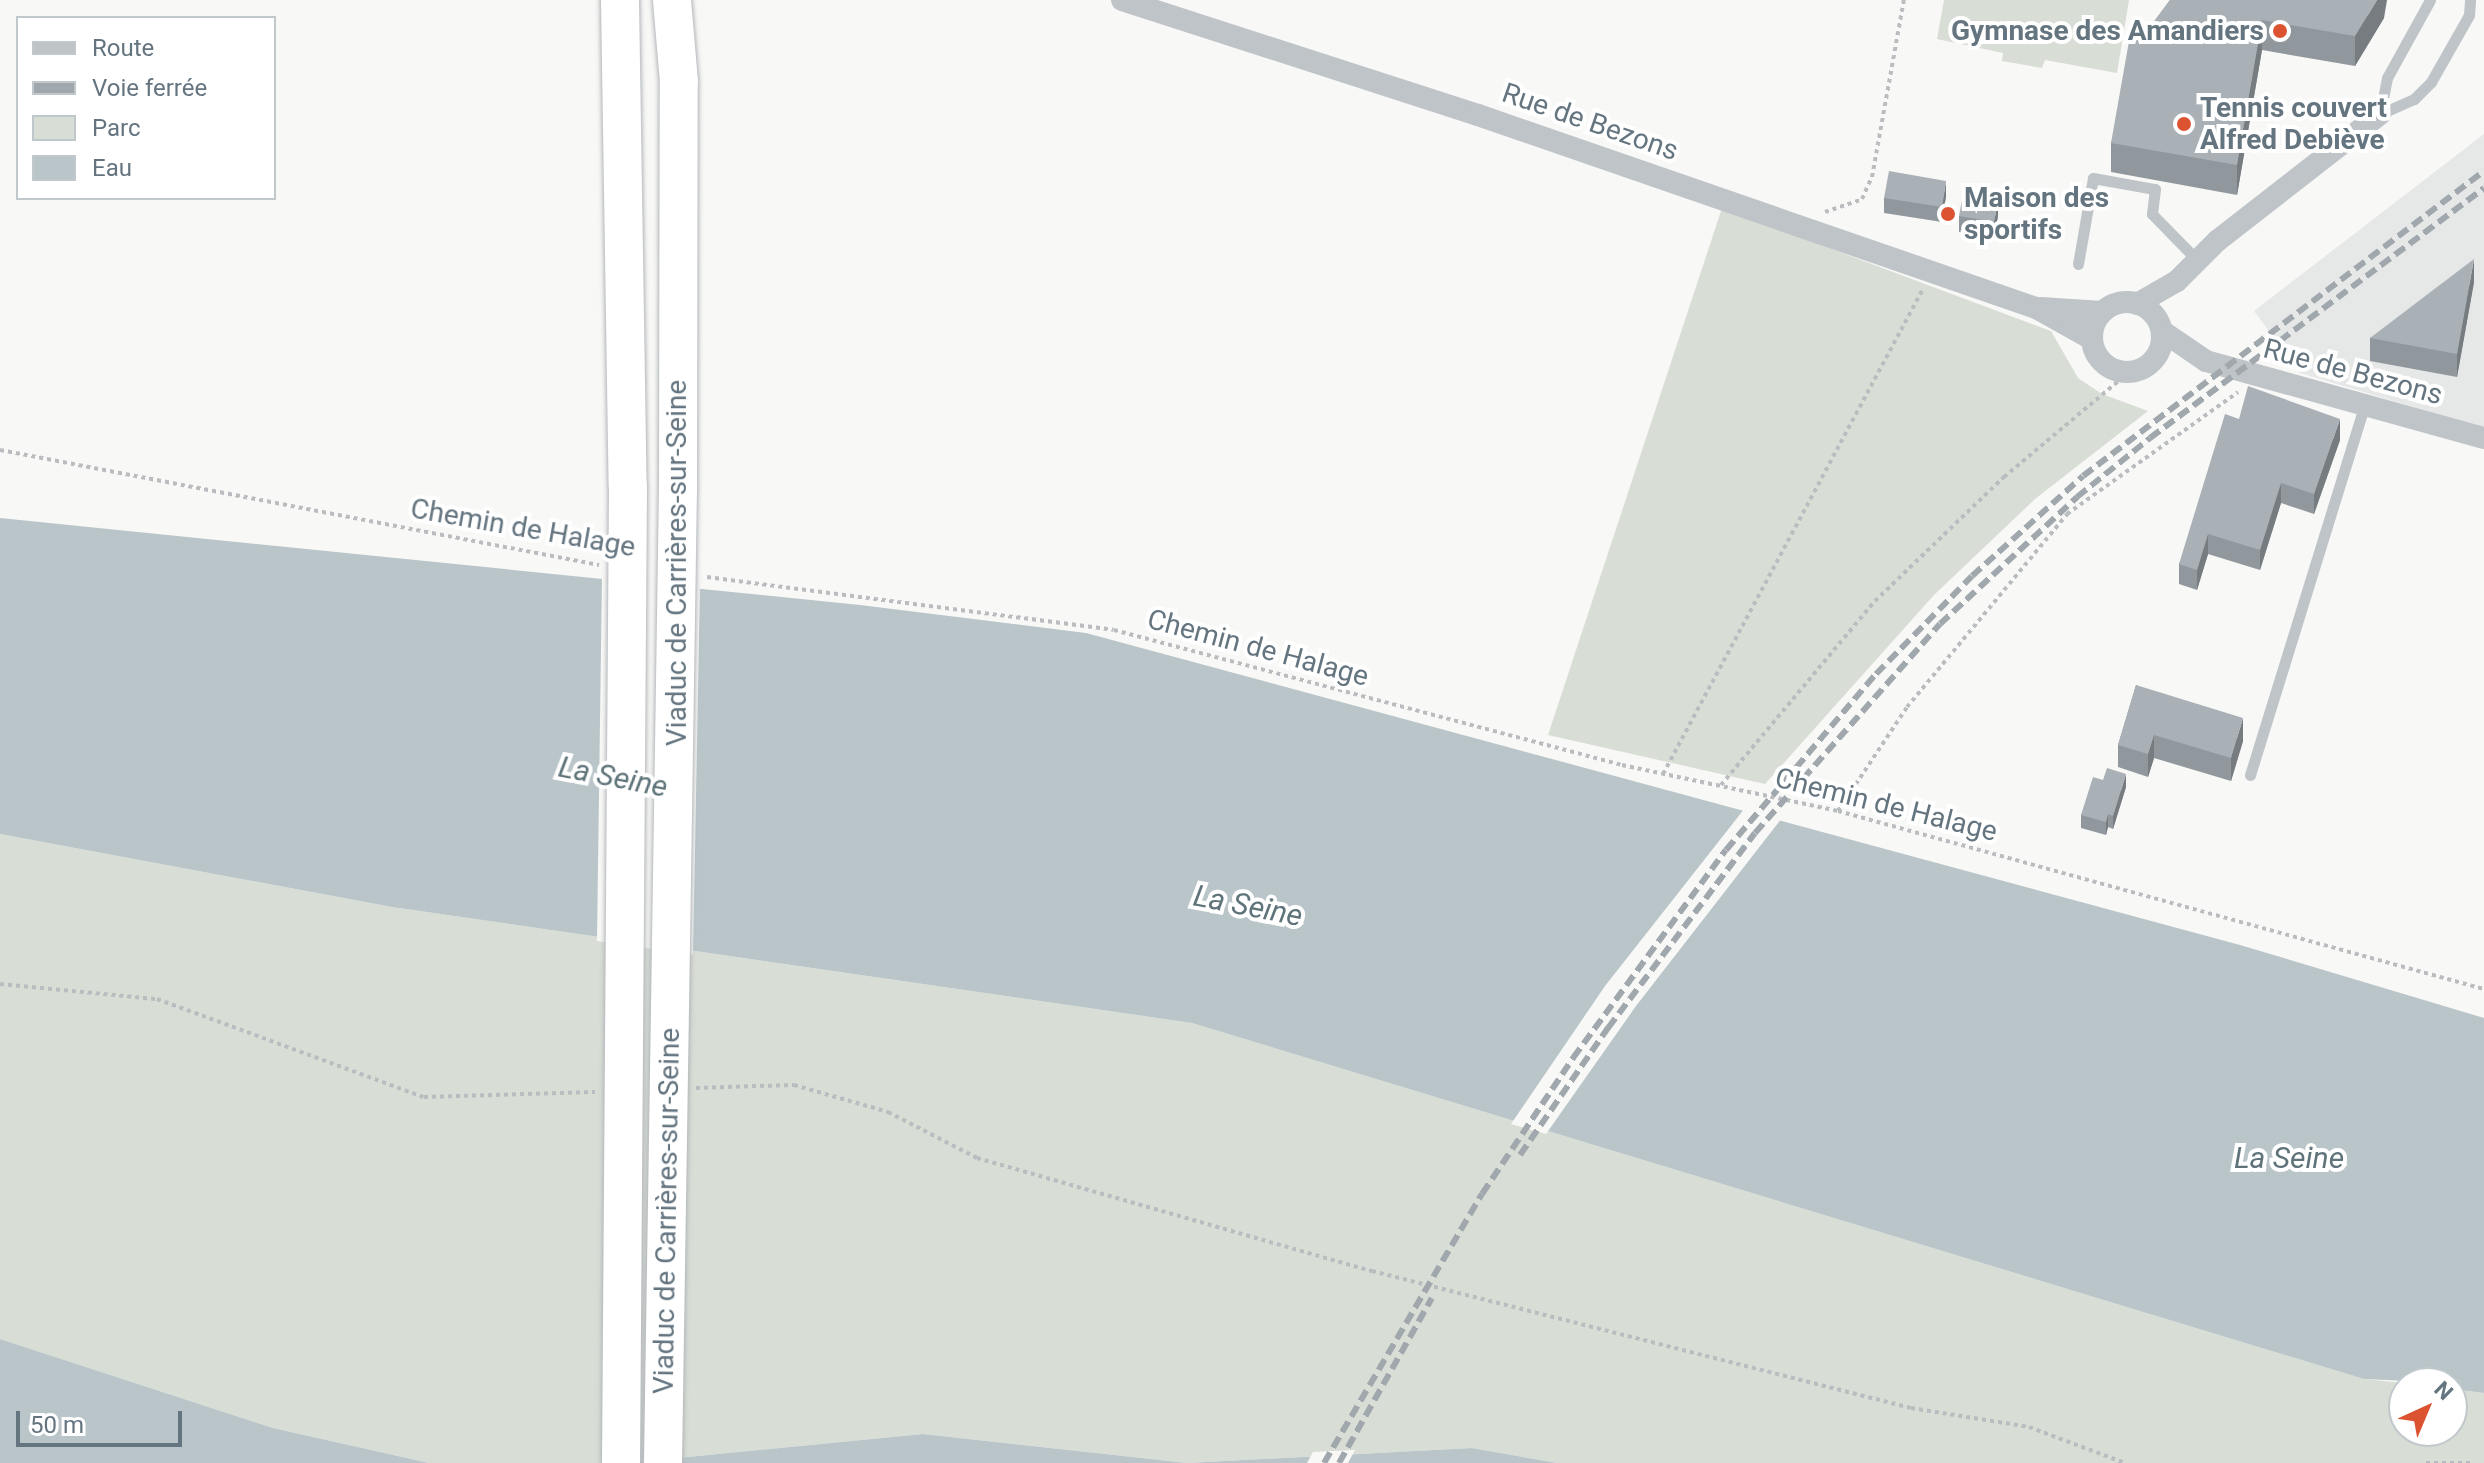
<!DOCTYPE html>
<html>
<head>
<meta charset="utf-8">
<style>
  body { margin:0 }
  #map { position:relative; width:2484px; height:1463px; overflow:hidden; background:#f8f8f6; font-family:Roboto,sans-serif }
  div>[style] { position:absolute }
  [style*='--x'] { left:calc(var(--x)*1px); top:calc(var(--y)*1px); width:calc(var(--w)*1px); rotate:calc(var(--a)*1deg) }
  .built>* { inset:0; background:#e6e7e7 }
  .green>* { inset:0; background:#d8ddd5 }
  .water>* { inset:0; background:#b9c5c9 }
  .pier>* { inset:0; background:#f8f8f6 }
  .path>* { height:4px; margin-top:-2px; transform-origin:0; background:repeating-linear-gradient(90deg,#babdc0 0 4px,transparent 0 8px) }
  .service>* { height:11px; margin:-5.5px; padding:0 5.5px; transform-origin:5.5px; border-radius:5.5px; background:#bfc4c8 }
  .minor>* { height:22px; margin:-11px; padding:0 11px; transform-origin:11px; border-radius:11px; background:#bfc4c8 }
  .minor>.ring { margin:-11px; padding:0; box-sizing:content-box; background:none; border:22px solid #bfc4c8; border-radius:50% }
  .rail>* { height:6px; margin-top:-3px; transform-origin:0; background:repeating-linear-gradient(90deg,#a1a8ad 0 12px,transparent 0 18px) }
  .bridges { filter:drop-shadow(0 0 2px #b3b7bb) drop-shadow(0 0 2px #b3b7bb) }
  .motorway-bridge>* { height:38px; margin:-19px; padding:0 19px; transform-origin:19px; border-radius:19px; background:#fff }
  .wall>* { inset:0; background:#91989d }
  .shaded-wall>* { inset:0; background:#767c80 }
  .building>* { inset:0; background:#a9b1b7 }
  .dots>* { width:22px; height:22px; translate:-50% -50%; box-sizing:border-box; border:4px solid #fff; border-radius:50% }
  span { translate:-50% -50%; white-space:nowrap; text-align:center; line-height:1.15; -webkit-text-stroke:8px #fff; paint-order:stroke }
  .poi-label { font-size:28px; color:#657580; font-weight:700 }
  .right { translate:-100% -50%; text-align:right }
  .left { translate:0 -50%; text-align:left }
  .street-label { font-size:28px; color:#657580 }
  .water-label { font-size:30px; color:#5f747a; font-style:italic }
  .legend { position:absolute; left:16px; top:16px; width:260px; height:184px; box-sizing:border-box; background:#fff; border:2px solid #c1c8cc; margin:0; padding:10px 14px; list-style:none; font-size:24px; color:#657580 }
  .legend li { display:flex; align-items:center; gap:16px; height:40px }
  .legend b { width:40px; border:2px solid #c1c8cc }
  .north { position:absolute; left:2388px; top:1367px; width:80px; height:80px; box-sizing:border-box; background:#fff; border:2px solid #c1c8cc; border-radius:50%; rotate:44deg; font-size:22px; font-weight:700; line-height:32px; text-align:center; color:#657580 }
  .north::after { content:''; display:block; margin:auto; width:28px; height:36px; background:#dc5332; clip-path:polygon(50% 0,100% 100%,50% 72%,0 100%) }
  .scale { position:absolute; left:16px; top:1411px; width:166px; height:36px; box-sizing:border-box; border:4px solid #657580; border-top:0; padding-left:10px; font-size:24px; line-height:28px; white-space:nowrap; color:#657580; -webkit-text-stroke:6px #fff; paint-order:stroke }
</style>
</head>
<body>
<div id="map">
  <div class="built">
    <div style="clip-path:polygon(2484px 134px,2484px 428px,2300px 373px,2254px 311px)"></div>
  </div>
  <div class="green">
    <div style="clip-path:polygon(1944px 0,2129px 0,2117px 73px,2045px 60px,2042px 68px,2002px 61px,2003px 53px,1937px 39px)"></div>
    <div style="clip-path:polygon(1722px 208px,2051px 331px,2078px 378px,2102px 394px,2148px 411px,2035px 499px,1934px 595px,1765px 784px,1548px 735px)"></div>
    <div style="clip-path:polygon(0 834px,392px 907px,1192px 1023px,2364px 1379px,2404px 1383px,2404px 1431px,2452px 1431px,2452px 1389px,2484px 1393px,2484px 1463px,1557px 1463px,1472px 1448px,1187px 1463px,923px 1434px,627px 1463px,429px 1463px,273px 1428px,0 1339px)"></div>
  </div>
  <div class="water">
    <div style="clip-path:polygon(0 518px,860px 605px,1086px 633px,2240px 945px,2484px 1018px,2484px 1393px,2452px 1389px,2452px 1383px,2364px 1379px,1192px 1023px,392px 907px,0 834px)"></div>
    <div style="clip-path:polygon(0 1339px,273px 1428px,429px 1463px,0 1463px)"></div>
    <div style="clip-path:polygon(923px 1434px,1187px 1463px,1472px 1448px,1557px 1463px,627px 1463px)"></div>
  </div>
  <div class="pier">
    <div style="clip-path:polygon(602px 575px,700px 585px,693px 955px,597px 941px)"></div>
    <div style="clip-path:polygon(1745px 808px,1782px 818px,1636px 1006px,1546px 1134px,1511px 1124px,1605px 986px)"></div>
    <div style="clip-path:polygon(1355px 1450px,1348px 1463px,1307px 1463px,1313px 1452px)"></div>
  </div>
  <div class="path">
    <div style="--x:1825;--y:212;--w:39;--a:-19"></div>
    <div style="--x:1862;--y:199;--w:24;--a:-66"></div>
    <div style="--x:1872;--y:177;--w:180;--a:-79.8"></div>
    <div style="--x:0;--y:450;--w:610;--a:10.87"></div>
    <div style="--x:707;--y:577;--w:410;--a:7.4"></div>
    <div style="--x:1114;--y:630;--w:526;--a:14.88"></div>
    <div style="--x:1622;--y:765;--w:221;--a:12"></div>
    <div style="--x:1838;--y:811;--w:670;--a:15.41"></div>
    <div style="--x:1663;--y:774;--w:550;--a:-61.81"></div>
    <div style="--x:1721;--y:785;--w:240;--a:-50.1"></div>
    <div style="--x:1875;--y:601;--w:179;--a:-43.9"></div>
    <div style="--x:2004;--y:477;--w:162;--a:-40"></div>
    <div style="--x:1838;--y:811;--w:125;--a:-56.4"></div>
    <div style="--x:1907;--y:707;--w:251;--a:-50.3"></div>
    <div style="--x:2067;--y:514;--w:210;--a:-35.5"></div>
    <div style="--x:0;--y:984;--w:158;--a:5.5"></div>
    <div style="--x:157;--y:999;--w:284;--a:20.2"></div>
    <div style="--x:424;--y:1097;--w:171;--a:-1.7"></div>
    <div style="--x:696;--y:1088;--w:98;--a:-1.8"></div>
    <div style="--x:794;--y:1085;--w:98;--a:16"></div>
    <div style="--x:888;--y:1112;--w:100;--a:27.3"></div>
    <div style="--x:977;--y:1158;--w:411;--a:16"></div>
    <div style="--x:1372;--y:1271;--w:556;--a:14.26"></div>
    <div style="--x:1911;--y:1408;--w:120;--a:9.1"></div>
    <div style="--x:2029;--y:1427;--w:103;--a:20.6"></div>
    <div style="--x:2426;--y:1463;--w:47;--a:0"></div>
  </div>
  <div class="service">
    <div style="--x:2430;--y:0;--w:89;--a:118.9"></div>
    <div style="--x:2387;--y:78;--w:37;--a:101"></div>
    <div style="--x:2380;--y:114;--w:37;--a:-24"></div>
    <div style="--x:2414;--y:99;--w:24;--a:-45"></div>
    <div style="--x:2431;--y:82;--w:77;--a:-60.4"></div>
    <div style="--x:2469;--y:15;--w:15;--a:-86"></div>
    <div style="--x:2078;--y:264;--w:87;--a:-80.1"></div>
    <div style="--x:2093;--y:178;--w:63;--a:10.1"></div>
    <div style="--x:2155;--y:189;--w:25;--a:97"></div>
    <div style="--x:2152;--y:214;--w:64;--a:45.6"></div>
    <div style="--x:2250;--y:775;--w:386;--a:-72.8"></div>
  </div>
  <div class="minor">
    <div style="--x:1122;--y:0;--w:374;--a:17.9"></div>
    <div style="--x:1478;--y:115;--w:590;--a:19.08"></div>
    <div style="--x:2036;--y:308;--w:64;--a:29"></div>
    <div class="ring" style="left:2092px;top:302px;width:48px;height:48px"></div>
    <div style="--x:2137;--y:304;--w:46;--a:-29.9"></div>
    <div style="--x:2177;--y:281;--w:57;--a:-45"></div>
    <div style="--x:2217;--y:241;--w:207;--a:-37.9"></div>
    <div style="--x:2041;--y:308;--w:61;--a:3.8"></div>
    <div style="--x:2162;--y:331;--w:53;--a:34.3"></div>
    <div style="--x:2206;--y:361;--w:288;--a:15.5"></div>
  </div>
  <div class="rail">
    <div style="--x:1520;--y:1155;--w:155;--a:-55.3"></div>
    <div style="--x:1608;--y:1028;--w:244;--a:-53"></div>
    <div style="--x:1755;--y:833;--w:279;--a:-48.5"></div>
    <div style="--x:1940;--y:624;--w:187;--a:-42.8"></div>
    <div style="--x:2077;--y:497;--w:94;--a:-38.9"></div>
    <div style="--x:2150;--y:438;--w:417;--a:-36.8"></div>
    <div style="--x:1324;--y:1463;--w:312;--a:-59.6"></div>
    <div style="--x:1482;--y:1194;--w:164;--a:-56.2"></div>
    <div style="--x:1573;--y:1058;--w:258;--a:-53.7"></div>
    <div style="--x:1726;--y:850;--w:231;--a:-49.6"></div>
    <div style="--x:1876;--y:674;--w:137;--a:-45.6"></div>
    <div style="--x:1972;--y:576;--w:149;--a:-42"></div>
    <div style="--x:2083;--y:476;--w:504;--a:-37.26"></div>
    <div style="--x:1339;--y:1463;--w:189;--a:-60.6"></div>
  </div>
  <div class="bridges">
    <div class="motorway-bridge">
      <div style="--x:620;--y:0;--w:486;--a:89.1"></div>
      <div style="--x:628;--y:486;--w:977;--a:90.41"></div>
      <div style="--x:663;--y:1463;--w:972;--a:-89.12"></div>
      <div style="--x:678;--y:491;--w:409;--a:-89.9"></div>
      <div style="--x:679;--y:82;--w:82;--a:-94.9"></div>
    </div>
  </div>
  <div class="wall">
    <div style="clip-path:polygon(2170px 0,2384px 18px,2355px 66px,2262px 50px,2237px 195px,2111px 172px,2111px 143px,2150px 27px)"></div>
    <div style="clip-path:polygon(1946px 196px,1942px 222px,1884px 213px,1884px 198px)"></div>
    <div style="clip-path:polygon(1959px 216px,1998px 216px,1994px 238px,1959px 232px)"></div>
    <div style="clip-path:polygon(2474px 282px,2457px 377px,2370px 361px,2370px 338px)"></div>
    <div style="clip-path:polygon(2239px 419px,2340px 440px,2314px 514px,2281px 503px,2260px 570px,2208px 554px,2197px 590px,2179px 584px,2179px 564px)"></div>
    <div style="clip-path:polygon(2136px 685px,2243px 741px,2231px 781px,2154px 758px,2148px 777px,2118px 767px,2118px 745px)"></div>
    <div style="clip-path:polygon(2126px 787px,2113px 829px,2108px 827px,2106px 835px,2081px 828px,2081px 815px)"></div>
  </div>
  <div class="shaded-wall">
    <div style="clip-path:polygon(2377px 0,2387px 0,2384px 18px,2355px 66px,2355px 36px)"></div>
    <div style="clip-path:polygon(2262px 20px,2262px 50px,2237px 195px,2237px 165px)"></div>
    <div style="clip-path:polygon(1946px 181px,1946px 196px,1942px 222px,1942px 207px)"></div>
    <div style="clip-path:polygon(1998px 201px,1998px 216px,1994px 238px,1994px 222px)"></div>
    <div style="clip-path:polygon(2474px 259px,2474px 282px,2457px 377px,2457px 354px)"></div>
    <div style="clip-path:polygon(2340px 419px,2340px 440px,2314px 514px,2314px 494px)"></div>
    <div style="clip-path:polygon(2281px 483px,2281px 503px,2260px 570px,2260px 550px)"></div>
    <div style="clip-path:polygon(2208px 534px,2208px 554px,2197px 590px,2197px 570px)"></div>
    <div style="clip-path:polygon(2243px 718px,2243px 741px,2231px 781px,2231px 758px)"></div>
    <div style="clip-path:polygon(2154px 735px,2154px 758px,2148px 777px,2148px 754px)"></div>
    <div style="clip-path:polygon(2126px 774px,2126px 787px,2113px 829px,2113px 816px)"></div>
    <div style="clip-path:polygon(2108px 814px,2108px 827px,2106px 835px,2106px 822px)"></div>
  </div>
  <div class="building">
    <div style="clip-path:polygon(2170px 0,2377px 0,2355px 36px,2262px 20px,2237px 165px,2111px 143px,2132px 24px,2150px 27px)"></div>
    <div style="clip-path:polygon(1889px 171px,1946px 181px,1942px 207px,1884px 198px)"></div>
    <div style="clip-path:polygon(1963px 195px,1998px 201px,1994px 222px,1959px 216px)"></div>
    <div style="clip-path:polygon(2474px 259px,2457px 354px,2370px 338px)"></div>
    <div style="clip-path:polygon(2248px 386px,2340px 419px,2314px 494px,2281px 483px,2260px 550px,2208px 534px,2197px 570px,2179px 564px,2225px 414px,2239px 419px)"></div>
    <div style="clip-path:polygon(2136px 685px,2243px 718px,2231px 758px,2154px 735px,2148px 754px,2118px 745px)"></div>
    <div style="clip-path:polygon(2107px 768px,2126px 774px,2113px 816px,2108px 814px,2106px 822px,2081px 815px,2093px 777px,2103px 780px)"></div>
  </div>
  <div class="dots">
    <div style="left:2280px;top:31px;background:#dc5332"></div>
    <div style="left:2184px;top:124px;background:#dc5332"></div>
    <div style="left:1948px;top:214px;background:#dc5332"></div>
  </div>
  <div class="poi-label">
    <span class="right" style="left:2264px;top:31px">Gymnase des Amandiers</span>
    <span class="left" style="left:2200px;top:124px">Tennis couvert<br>Alfred Debiève</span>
    <span class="left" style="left:1964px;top:214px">Maison des<br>sportifs</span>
  </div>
  <div class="street-label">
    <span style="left:1590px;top:122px;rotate:19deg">Rue de Bezons</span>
    <span style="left:2353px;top:372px;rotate:15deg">Rue de Bezons</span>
    <span style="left:523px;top:528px;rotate:10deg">Chemin de Halage</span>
    <span style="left:677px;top:563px;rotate:-90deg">Viaduc de Carrières-sur-Seine</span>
    <span style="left:1258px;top:648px;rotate:15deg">Chemin de Halage</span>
    <span style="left:1886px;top:805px;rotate:14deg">Chemin de Halage</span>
    <span style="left:667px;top:1211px;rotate:-89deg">Viaduc de Carrières-sur-Seine</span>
  </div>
  <div class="water-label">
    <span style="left:613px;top:777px;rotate:11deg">La Seine</span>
    <span style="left:1248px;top:906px;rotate:11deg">La Seine</span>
    <span style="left:2289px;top:1158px">La Seine</span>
  </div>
  <ul class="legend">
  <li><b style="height:10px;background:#bfc4c8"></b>Route</li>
  <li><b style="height:10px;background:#a1a8ad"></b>Voie ferrée</li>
  <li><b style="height:22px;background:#d8ddd5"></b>Parc</li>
  <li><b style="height:22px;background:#b9c5c9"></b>Eau</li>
  </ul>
  <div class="north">N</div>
  <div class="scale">50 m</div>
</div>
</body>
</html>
